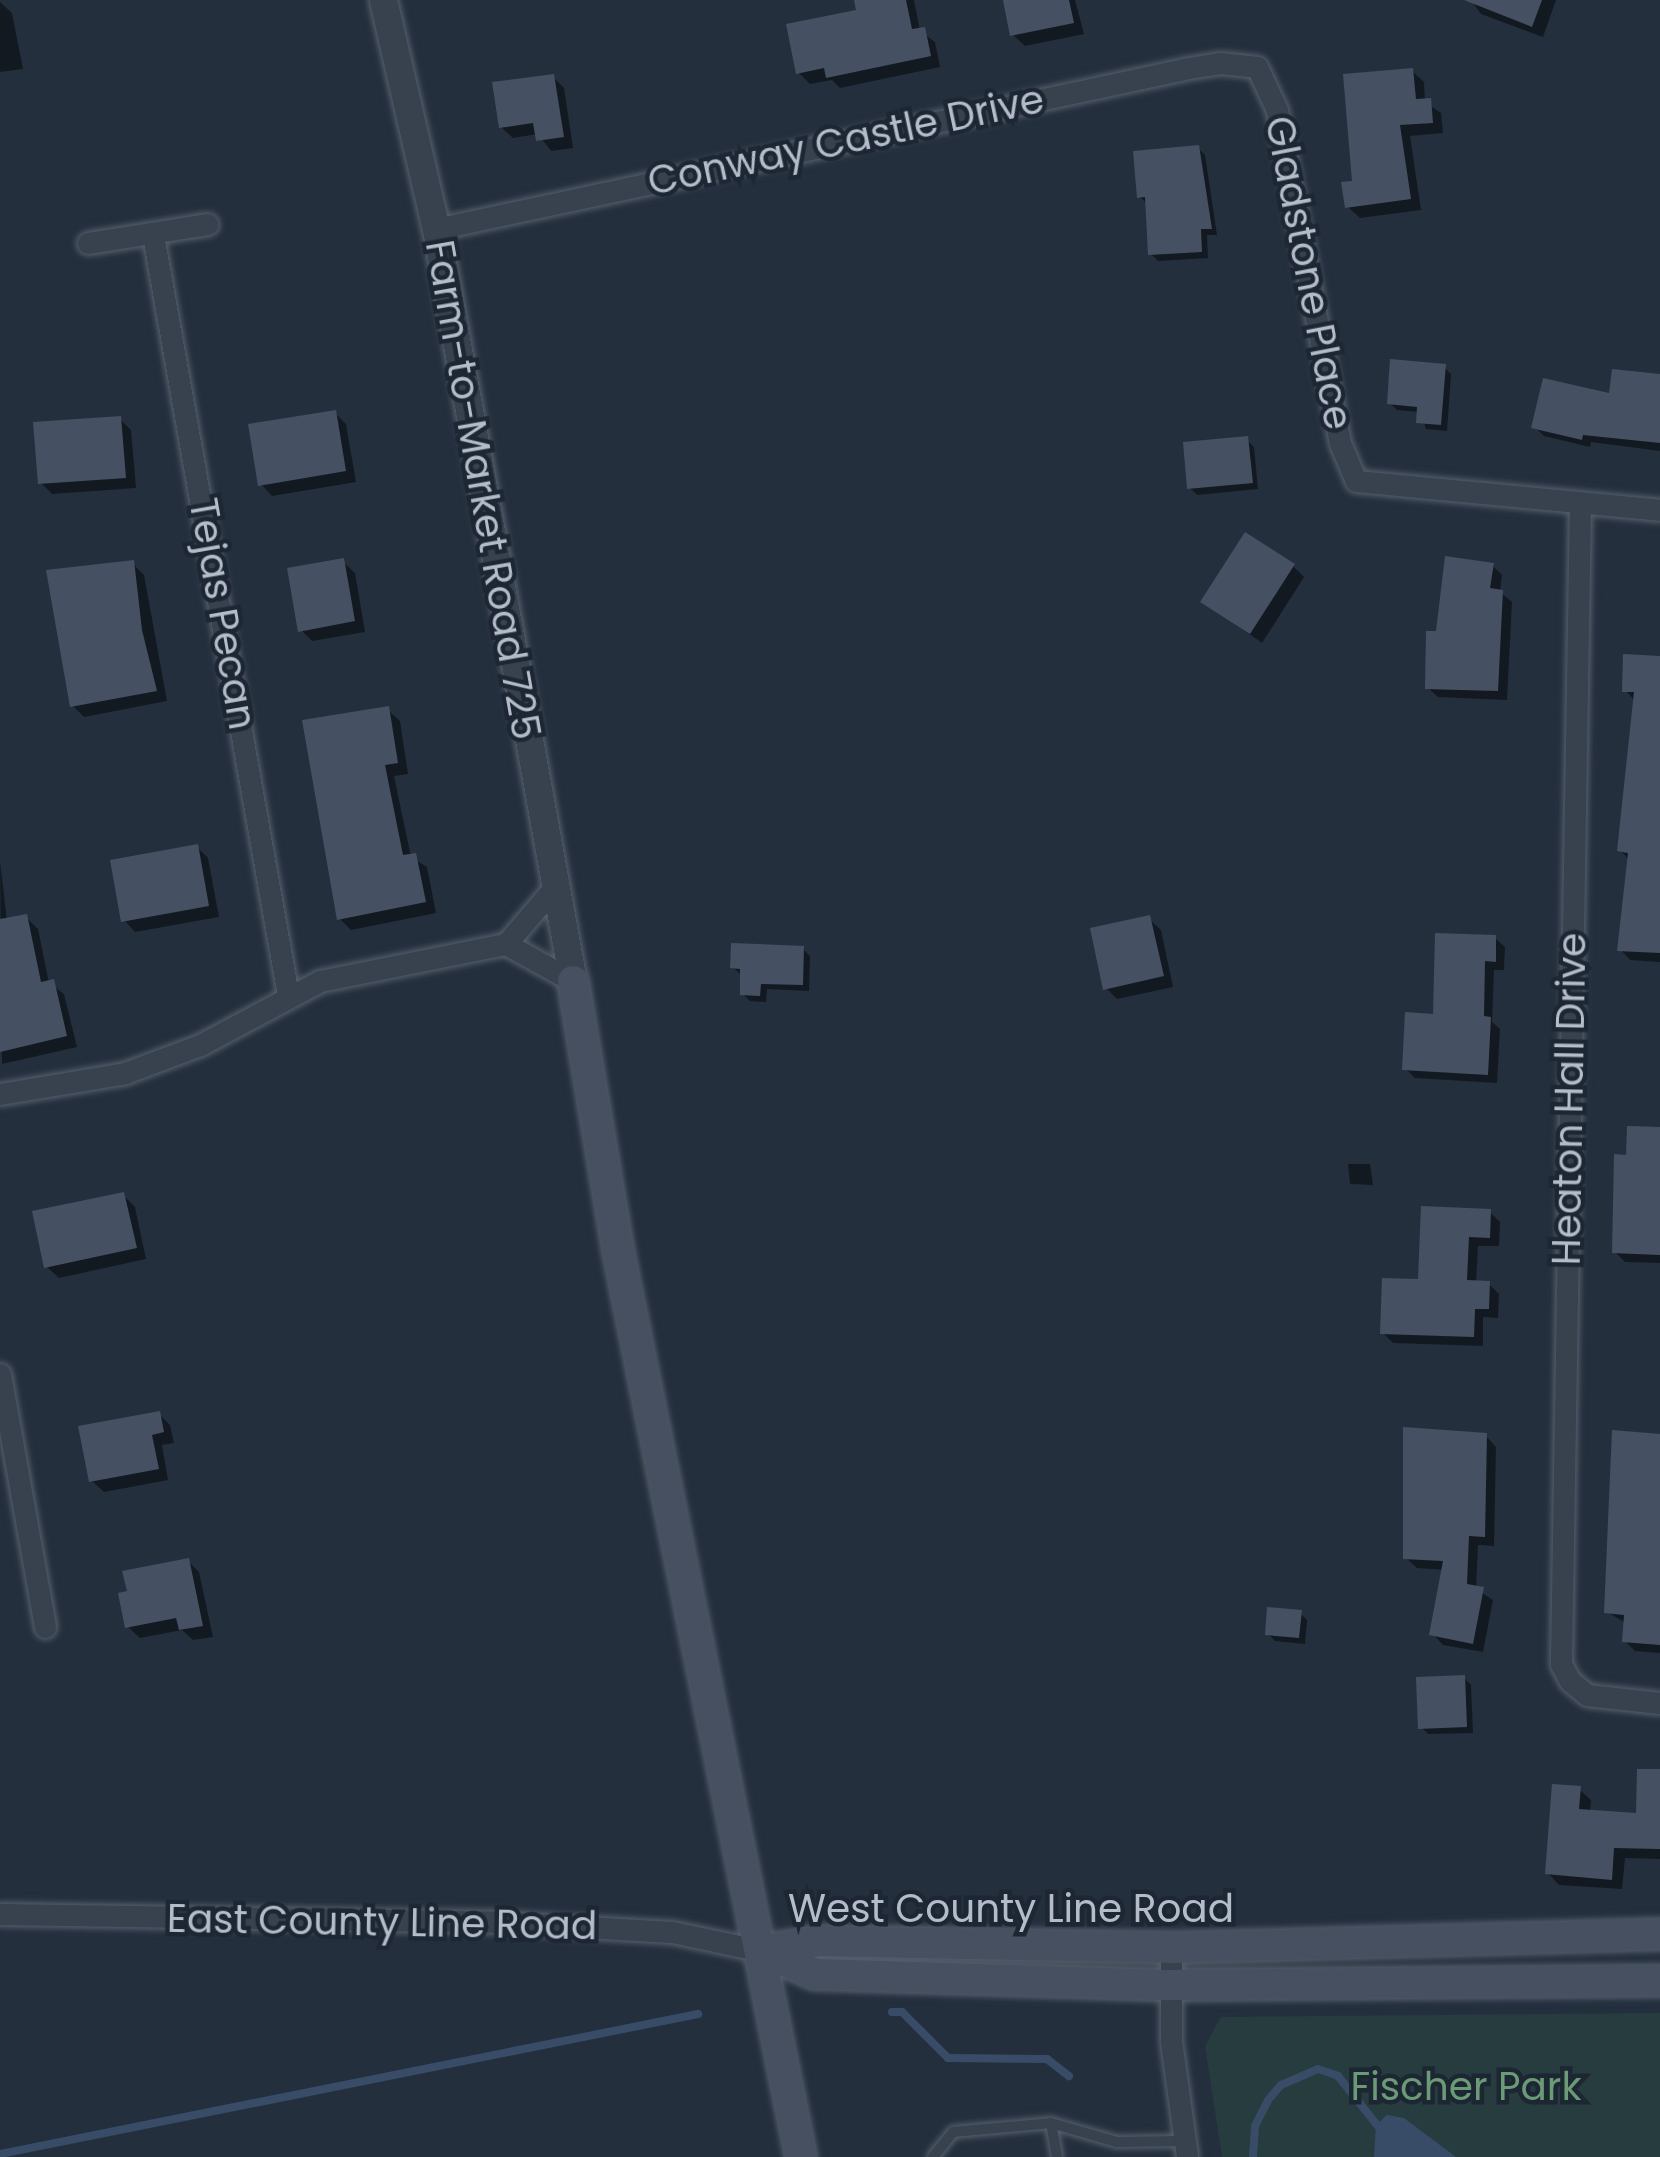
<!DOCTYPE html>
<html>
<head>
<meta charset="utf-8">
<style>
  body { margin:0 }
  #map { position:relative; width:1660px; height:2157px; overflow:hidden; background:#242f3e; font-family:Poppins,sans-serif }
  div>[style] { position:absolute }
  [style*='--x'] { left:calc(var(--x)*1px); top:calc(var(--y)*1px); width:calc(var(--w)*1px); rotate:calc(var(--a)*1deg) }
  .green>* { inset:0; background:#263c3f }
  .water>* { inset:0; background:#394c67 }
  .shadow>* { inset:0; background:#0007 }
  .stream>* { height:8px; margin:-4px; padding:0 4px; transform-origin:4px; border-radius:4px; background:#394c67 }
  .building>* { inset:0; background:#455162 }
  .roads { filter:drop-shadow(0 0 3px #565f6c) drop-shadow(0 0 3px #565f6c) }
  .service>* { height:10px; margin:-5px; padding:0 5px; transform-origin:5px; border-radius:5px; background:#38414e }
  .minor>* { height:21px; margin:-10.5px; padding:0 10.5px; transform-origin:10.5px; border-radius:10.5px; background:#38414e }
  .tertiary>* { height:27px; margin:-13.5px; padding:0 13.5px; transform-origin:13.5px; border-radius:13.5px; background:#38414e }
  .secondary>* { height:30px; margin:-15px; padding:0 15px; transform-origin:15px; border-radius:15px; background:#465061 }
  span { translate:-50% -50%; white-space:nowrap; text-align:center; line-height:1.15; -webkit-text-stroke:9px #1d2633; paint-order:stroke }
  .street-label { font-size:39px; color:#b4bcc9 }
  .park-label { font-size:39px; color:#6b9a76 }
</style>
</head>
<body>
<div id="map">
  <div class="green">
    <div style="clip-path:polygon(1660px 2013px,1660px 2157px,1222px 2157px,1205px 2046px,1221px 2017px)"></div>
  </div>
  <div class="water">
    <div style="clip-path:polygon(1387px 2115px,1404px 2118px,1456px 2157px,1374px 2157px,1376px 2125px)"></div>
  </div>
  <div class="shadow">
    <div style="clip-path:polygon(857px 0,914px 0,920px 31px,935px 42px,940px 67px,840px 88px,832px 80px,810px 84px,799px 73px,860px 12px)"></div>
    <div style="clip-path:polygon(1006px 0,1075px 0,1084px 34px,1025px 46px,1013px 35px)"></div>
    <div style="clip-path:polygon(1471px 0,1556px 0,1543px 37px,1481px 14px)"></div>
    <div style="clip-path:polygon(0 2px,12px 13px,23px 69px,0 72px)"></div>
    <div style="clip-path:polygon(1412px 71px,1424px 82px,1425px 102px,1441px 113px,1443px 133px,1410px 136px,1421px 210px,1360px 218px,1348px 207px)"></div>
    <div style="clip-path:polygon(553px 77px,564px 88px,573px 148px,551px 151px,538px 134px,513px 138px,501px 127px)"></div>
    <div style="clip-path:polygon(1198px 148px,1205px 155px,1217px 235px,1207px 235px,1208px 258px,1158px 261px,1151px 254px,1148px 205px,1140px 197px)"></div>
    <div style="clip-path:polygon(1444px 367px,1451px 374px,1447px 431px,1426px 429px,1420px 412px,1397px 410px,1390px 403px)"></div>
    <div style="clip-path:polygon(1660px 377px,1660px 451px,1591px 442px,1590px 447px,1544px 436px,1535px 427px)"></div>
    <div style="clip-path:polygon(335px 413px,346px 424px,356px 482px,272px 496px,261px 484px)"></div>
    <div style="clip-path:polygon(120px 419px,131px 430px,136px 488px,52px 494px,40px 482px)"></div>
    <div style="clip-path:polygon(1247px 440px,1254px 447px,1258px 489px,1197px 495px,1190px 488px)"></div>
    <div style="clip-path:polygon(343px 562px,355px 573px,365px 632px,312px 641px,301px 630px)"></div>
    <div style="clip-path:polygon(132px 563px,144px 575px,167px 701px,84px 717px,73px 706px)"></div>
    <div style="clip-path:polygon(1492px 565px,1502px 575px,1500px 592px,1512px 602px,1507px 700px,1438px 697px,1428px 688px,1438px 634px)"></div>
    <div style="clip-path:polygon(1293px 566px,1304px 577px,1262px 643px,1204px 602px)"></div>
    <div style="clip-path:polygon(1660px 659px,1660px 962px,1630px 960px,1620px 949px,1630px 861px,1620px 850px,1636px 702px,1625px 690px)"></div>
    <div style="clip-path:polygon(388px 710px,400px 721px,408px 774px,394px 776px,411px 857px,427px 867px,436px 913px,351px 930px,340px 919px)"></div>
    <div style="clip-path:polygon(197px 847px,208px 858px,219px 917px,135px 932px,124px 920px)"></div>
    <div style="clip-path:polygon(0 861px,7px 921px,26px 917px,38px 929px,49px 983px,64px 994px,77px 1047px,2px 1064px)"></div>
    <div style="clip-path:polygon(1149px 919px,1161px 930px,1173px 987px,1117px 999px,1106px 988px)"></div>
    <div style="clip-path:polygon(1495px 938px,1505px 947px,1504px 970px,1494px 970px,1492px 1022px,1500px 1029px,1497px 1083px,1415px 1078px,1405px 1068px)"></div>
    <div style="clip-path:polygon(803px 949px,810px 956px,809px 991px,767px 989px,766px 1002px,750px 1001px,743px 994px,740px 974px,733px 967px)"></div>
    <div style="clip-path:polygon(1660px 1130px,1660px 1263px,1625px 1262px,1615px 1252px,1629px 1158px)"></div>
    <div style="clip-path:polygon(1348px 1164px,1370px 1164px,1373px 1185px,1350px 1184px)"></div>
    <div style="clip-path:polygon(123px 1195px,135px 1207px,146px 1259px,59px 1278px,47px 1267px)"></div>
    <div style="clip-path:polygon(1490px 1212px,1500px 1222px,1499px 1246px,1478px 1246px,1476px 1283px,1489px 1284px,1499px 1294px,1498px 1318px,1483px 1317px,1483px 1346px,1393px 1343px,1383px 1333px,1421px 1282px)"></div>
    <div style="clip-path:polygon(159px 1414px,170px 1425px,174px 1443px,162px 1445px,168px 1480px,104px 1492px,92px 1481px)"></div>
    <div style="clip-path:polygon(1486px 1436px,1496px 1447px,1494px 1546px,1478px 1545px,1476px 1589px,1493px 1600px,1483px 1652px,1443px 1645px,1433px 1634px,1445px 1570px,1417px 1568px,1406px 1558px)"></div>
    <div style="clip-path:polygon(1660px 1437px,1660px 1653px,1635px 1651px,1625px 1641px,1626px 1623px,1607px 1612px)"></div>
    <div style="clip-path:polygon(188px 1561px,199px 1572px,213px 1637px,193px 1640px,182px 1630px,140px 1638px,128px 1627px)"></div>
    <div style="clip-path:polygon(1300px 1613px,1307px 1620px,1305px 1644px,1275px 1641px,1268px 1634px)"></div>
    <div style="clip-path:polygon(1464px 1678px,1471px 1685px,1473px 1733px,1428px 1734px,1421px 1727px)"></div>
    <div style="clip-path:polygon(1660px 1772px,1660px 1859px,1625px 1858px,1622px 1889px,1559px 1885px,1548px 1873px,1579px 1789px,1591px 1800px,1590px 1813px,1639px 1817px)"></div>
  </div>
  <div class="stream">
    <div style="--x:892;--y:2012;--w:10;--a:0"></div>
    <div style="--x:902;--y:2012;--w:65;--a:45"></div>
    <div style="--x:948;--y:2058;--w:99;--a:0.6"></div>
    <div style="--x:1047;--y:2059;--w:28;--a:38"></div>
    <div style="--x:0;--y:2154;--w:712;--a:-11.34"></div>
    <div style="--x:1253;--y:2157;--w:31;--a:-86"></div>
    <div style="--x:1255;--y:2126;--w:29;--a:-63"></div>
    <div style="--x:1268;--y:2100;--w:20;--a:-49"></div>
    <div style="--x:1281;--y:2085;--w:40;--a:-23.4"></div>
    <div style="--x:1318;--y:2069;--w:21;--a:19"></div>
    <div style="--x:1338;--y:2076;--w:69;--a:51.5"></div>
  </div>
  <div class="building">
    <div style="clip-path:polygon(854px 0,906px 0,912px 29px,925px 27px,931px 56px,826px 78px,824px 68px,796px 74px,786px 24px,856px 10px)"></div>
    <div style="clip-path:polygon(1003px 0,1069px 0,1074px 23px,1010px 36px)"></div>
    <div style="clip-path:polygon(1464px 0,1542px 0,1532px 27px)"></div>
    <div style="clip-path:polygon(1413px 68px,1416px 99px,1431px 98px,1433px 123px,1400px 125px,1411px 199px,1345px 208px,1341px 182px,1352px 181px,1343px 74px)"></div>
    <div style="clip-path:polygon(554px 74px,564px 137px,536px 141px,533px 123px,499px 128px,492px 82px)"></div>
    <div style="clip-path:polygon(1199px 145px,1212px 229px,1201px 229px,1202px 252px,1148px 255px,1145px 197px,1137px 198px,1133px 151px)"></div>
    <div style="clip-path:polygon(1390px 359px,1446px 364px,1441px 425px,1416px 423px,1417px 407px,1387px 404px)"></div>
    <div style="clip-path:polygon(1612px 369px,1660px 374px,1660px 443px,1583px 435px,1582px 440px,1531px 428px,1543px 378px,1609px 393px)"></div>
    <div style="clip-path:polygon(336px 410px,346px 471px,258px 486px,248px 424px)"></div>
    <div style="clip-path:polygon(121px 416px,126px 478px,38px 484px,33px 422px)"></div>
    <div style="clip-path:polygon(1248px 436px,1253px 483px,1187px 489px,1183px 442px)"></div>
    <div style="clip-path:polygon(1245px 532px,1295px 564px,1250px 634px,1200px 602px)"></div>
    <div style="clip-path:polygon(1445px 556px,1494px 563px,1490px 588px,1503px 590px,1498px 691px,1425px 689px,1426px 631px,1436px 631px)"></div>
    <div style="clip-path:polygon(344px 558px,355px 621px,298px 632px,287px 568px)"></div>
    <div style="clip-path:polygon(134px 560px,142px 630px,157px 691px,70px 707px,46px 570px)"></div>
    <div style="clip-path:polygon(1623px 654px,1660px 656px,1660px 953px,1617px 951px,1628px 853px,1617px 851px,1634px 692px,1622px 692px)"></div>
    <div style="clip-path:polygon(389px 706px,398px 763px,385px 765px,403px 855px,416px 853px,426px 902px,337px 920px,302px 720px)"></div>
    <div style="clip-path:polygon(198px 844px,209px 906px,121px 922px,110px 860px)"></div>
    <div style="clip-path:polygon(27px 914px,41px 982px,54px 979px,67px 1036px,0 1052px,0 919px)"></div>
    <div style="clip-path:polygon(1150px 915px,1164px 976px,1103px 990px,1090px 928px)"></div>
    <div style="clip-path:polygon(1435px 933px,1496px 935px,1496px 962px,1485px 961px,1484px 1016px,1491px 1017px,1488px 1075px,1402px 1070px,1405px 1012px,1433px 1014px)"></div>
    <div style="clip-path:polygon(731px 943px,804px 946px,803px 985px,761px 984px,760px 996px,740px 995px,740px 969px,730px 968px)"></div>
    <div style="clip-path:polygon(1627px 1126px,1660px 1127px,1660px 1255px,1612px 1253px,1614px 1154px,1626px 1155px)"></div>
    <div style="clip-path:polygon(124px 1192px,137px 1248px,44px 1268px,32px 1211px)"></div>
    <div style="clip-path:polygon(1421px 1206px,1491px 1209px,1490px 1238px,1469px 1237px,1467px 1280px,1490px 1281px,1489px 1309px,1475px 1309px,1474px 1337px,1380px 1334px,1382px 1278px,1418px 1279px)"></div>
    <div style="clip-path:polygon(160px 1411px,164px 1432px,152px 1435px,159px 1469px,89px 1482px,78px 1426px)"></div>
    <div style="clip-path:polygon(1403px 1427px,1487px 1433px,1485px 1537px,1469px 1536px,1467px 1584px,1484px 1587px,1473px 1644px,1429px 1635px,1443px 1561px,1403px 1559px)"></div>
    <div style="clip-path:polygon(1612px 1430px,1660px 1434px,1660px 1645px,1622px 1642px,1624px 1615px,1604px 1613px)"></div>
    <div style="clip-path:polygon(189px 1558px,203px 1626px,179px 1630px,176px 1618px,125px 1628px,118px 1593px,127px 1591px,122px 1571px)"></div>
    <div style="clip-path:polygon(1267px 1607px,1302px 1610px,1299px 1638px,1265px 1635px)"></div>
    <div style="clip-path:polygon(1465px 1675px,1467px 1727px,1418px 1729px,1416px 1677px)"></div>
    <div style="clip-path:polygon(1637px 1769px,1660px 1769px,1660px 1849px,1614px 1848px,1612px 1880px,1545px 1874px,1552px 1784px,1581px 1786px,1579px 1809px,1636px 1813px)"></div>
  </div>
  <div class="roads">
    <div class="service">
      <div style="--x:1051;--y:2123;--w:35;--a:80"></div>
      <div style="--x:933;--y:2157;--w:32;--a:-51"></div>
      <div style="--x:953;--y:2132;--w:98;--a:-5.2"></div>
      <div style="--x:1051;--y:2123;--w:69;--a:16.1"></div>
      <div style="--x:1117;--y:2142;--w:65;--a:-0.9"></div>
    </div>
    <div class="minor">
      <div style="--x:436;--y:229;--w:770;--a:-12.07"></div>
      <div style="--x:1189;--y:68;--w:31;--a:-9"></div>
      <div style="--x:1220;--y:63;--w:37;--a:6"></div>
      <div style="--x:1257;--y:67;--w:47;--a:65.1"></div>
      <div style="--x:1277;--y:110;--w:339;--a:79.3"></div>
      <div style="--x:1340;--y:443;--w:41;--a:67.2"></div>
      <div style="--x:1356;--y:481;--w:305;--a:5.4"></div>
      <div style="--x:153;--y:235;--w:772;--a:79.93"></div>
      <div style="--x:88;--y:243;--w:121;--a:-9"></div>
      <div style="--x:1580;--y:503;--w:1161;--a:90.94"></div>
      <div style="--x:1561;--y:1664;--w:19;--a:62"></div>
      <div style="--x:1570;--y:1681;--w:22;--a:39"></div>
      <div style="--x:1587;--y:1695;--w:73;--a:6.3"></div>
      <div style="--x:506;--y:944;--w:72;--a:-49.5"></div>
      <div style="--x:0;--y:1094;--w:127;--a:-9.5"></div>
      <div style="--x:125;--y:1073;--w:80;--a:-20.5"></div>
      <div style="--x:200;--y:1045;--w:136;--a:-28.1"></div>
      <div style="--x:320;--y:981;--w:190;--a:-11.3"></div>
      <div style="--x:506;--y:944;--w:77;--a:28.9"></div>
      <div style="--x:0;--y:1374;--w:257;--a:79.9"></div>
      <div style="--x:0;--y:1914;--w:497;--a:0.9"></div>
      <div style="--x:497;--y:1922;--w:175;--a:3.3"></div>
      <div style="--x:672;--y:1932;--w:92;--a:11.9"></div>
      <div style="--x:1171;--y:1948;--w:93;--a:90"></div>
      <div style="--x:1171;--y:2041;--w:117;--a:82.1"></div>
    </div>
    <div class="tertiary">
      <div style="--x:383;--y:0;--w:235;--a:77"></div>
      <div style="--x:436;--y:229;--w:764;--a:79.68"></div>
    </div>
    <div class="secondary">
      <div style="--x:573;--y:981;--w:273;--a:80.5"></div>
      <div style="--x:618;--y:1250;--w:925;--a:78.59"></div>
      <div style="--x:762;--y:1951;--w:58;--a:23.5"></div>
      <div style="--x:815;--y:1974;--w:356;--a:1.8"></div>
      <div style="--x:1171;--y:1985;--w:489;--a:-0.5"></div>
      <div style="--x:762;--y:1951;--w:57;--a:-10.1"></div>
      <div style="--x:818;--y:1941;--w:353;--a:1.1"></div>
      <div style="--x:1171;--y:1948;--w:489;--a:-1.6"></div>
    </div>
  </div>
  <div class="street-label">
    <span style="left:846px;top:141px;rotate:-12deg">Conway Castle Drive</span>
    <span style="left:1308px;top:273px;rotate:79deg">Gladstone Place</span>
    <span style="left:482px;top:490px;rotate:80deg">Farm-to-Market Road 725</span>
    <span style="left:222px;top:614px;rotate:80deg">Tejas Pecan</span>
    <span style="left:1570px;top:1099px;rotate:-89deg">Heaton Hall Drive</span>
    <span style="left:1011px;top:1909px">West County Line Road</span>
    <span style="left:382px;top:1923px;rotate:1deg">East County Line Road</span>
  </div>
  <div class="park-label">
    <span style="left:1466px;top:2087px">Fischer Park</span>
  </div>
</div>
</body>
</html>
